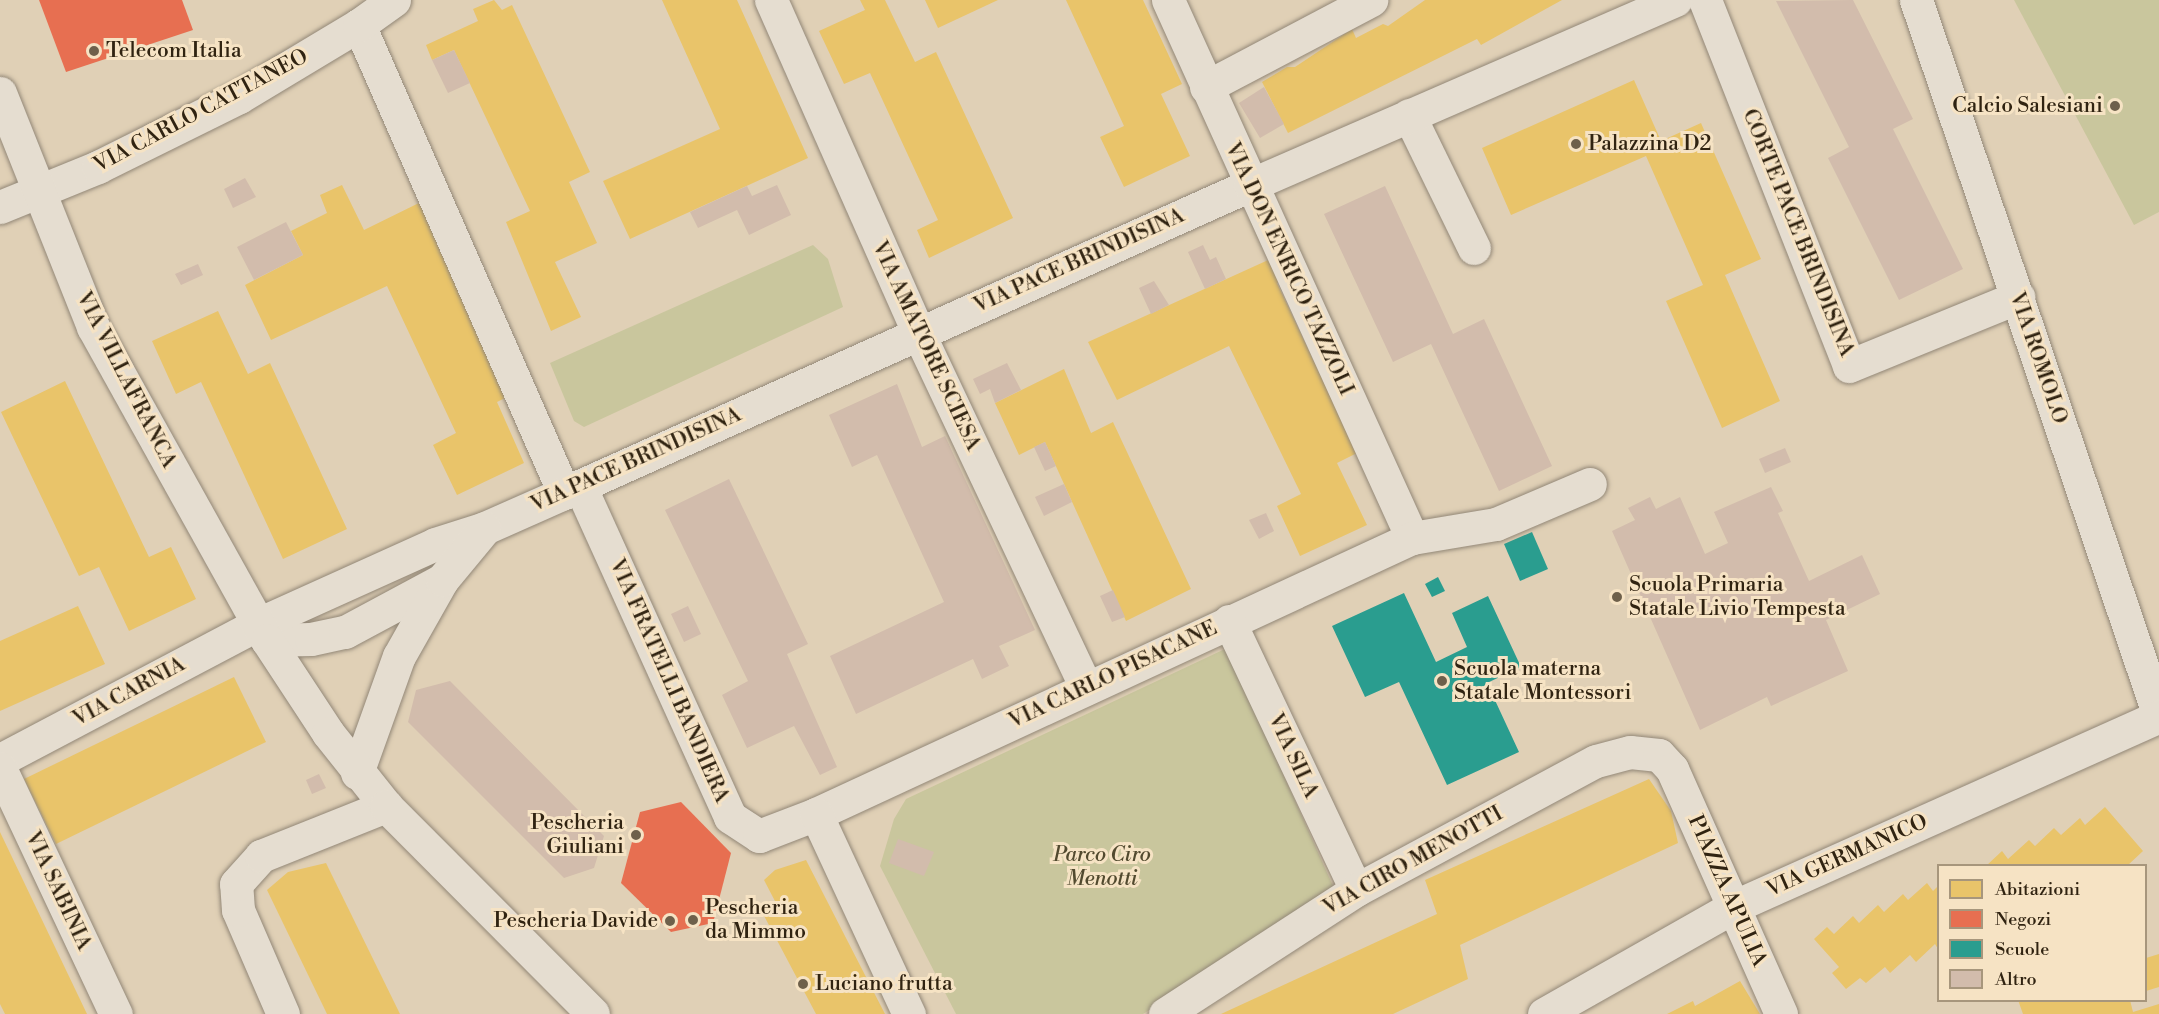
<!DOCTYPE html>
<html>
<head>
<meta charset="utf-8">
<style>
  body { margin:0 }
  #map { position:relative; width:2159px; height:1014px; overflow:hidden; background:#e0d0b6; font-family:"Libre Bodoni",serif }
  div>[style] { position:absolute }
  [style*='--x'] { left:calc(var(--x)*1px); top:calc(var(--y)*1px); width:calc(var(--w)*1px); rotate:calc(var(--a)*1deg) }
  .green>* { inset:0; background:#c9c69d }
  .homes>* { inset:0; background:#e9c46a }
  .shops>* { inset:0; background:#e76f51 }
  .schools>* { inset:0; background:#2a9d8f }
  .building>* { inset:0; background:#d2bcac }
  .roads { filter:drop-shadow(0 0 2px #928777) drop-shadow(0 0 2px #928777) }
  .street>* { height:33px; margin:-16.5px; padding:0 16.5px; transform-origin:16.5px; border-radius:16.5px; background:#e5ddd0 }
  .secondary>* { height:33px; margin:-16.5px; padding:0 16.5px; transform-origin:16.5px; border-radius:16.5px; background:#e5ddd0 }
  .dots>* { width:16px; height:16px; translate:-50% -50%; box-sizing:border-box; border:3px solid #f6e3c4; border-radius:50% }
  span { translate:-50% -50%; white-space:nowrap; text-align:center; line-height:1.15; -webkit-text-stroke:6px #f6e3c4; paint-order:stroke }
  .poi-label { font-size:21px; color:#302311 }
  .left { translate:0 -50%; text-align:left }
  .right { translate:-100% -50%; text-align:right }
  .street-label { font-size:21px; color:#302311 }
  .park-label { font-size:21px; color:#524a2f; font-style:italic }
  .legend { position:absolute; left:1937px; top:864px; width:210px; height:138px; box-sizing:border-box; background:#f6e3c4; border:2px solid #a7967c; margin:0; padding:8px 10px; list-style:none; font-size:18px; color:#302311 }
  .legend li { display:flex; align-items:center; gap:12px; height:30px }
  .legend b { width:30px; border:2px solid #a7967c }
</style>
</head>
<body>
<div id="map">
  <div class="green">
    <div style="clip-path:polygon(2014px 0,2159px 0,2159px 212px,2134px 225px)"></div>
    <div style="clip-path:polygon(813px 245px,828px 259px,843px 307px,584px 427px,574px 421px,550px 363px)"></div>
    <div style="clip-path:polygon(1227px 648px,1337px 895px,1143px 1014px,956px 1014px,880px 866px,894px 819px,906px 799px)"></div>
  </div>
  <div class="homes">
    <div style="clip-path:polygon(494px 0,502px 10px,512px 5px,590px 172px,569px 182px,597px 243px,555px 262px,581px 317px,551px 331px,506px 222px,530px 211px,454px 50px,432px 60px,426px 45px,478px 21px,473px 9px)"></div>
    <div style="clip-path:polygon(662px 0,737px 0,808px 158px,630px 239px,603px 181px,720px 129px)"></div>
    <div style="clip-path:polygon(860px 0,885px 0,915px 62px,936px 52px,1013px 218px,929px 258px,917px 230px,938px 220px,870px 73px,844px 84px,819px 31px,865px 10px)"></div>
    <div style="clip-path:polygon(925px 0,998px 0,938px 28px)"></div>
    <div style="clip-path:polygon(1066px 0,1143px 0,1182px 84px,1161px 94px,1190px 156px,1124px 187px,1100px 137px,1124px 126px)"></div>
    <div style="clip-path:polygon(1425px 0,1562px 0,1481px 45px,1477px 39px,1288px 133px,1262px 82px,1287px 67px,1295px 67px,1352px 29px,1356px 38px,1383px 24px,1388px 26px)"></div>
    <div style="clip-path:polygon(1634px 80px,1661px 141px,1701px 123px,1761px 259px,1725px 275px,1780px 401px,1722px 428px,1666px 301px,1703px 285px,1646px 156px,1511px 215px,1482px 148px)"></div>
    <div style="clip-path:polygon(342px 185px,364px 230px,425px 200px,515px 393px,497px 402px,524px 463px,457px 495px,433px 445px,456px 433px,387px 286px,271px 340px,245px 285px,303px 255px,291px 231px,327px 213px,320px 195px)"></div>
    <div style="clip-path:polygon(1275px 257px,1285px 279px,1277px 283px,1357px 453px,1337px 463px,1367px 525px,1300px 556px,1277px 506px,1301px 494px,1229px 346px,1117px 400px,1088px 342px)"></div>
    <div style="clip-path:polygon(218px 311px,248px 374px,270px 363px,347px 529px,283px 559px,201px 382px,176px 394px,152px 341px)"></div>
    <div style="clip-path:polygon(1064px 369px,1091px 433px,1113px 422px,1191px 589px,1126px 621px,1045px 442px,1019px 455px,995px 403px)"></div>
    <div style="clip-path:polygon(65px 381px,149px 557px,171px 547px,196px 599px,129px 631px,99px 567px,79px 576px,1px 412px)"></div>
    <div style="clip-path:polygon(78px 606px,105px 664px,0 711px,0 641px)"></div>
    <div style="clip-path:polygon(234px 677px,266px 742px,56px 844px,24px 779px)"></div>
    <div style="clip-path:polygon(1649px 779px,1671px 811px,1678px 843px,1460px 945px,1468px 979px,1393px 1014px,1221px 1014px,1437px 914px,1425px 880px)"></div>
    <div style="clip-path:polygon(2105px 807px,2143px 851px,2127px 866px,1986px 866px,2002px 851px,2008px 859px,2029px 840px,2035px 846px,2054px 828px,2061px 835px,2080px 818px,2085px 825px)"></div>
    <div style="clip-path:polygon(0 832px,87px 1014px,5px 1014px,0 1004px)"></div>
    <div style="clip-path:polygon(806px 860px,885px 1014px,816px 1014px,762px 912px,777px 905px,764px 880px,775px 870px)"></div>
    <div style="clip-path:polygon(326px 863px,400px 1014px,327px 1014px,267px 890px,288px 872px)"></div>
    <div style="clip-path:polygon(1927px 883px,1933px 891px,1938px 886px,1938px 949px,1935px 944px,1916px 962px,1910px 955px,1890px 973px,1885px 967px,1866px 983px,1860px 978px,1846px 989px,1832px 973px,1839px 967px,1814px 939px,1827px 927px,1834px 934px,1853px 916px,1859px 923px,1878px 905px,1884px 912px,1903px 894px,1908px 900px)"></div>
    <div style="clip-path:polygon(2159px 954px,2159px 987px,2146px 991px,2146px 958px)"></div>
    <div style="clip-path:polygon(1740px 981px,1760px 1014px,1667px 1014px,1693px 1001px,1695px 1006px)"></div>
    <div style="clip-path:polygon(2018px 1000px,2130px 1000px,2133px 1012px,2159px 1004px,2159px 1014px,2023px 1014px)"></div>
  </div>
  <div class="shops">
    <div style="clip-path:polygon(39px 0,182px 0,193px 30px,66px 72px)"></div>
    <div style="clip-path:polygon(681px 802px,731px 853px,713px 923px,671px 932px,621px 883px,640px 812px)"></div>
  </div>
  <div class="schools">
    <div style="clip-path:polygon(1532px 532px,1548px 569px,1520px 581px,1504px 544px)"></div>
    <div style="clip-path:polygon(1438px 577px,1445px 591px,1432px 597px,1425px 584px)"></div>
    <div style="clip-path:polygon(1404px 593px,1436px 662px,1467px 647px,1452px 613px,1488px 596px,1521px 667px,1487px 683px,1519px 752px,1447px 785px,1399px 682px,1365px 697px,1332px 626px)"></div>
  </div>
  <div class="building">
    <div style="clip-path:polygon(1853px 0,1913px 119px,1893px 129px,1963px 269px,1899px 300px,1828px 158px,1849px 147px,1776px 1px)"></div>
    <div style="clip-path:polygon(454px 50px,470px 83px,448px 93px,432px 60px)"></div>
    <div style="clip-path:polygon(1264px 87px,1284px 124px,1260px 138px,1239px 103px)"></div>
    <div style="clip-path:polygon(245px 178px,256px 197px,233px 208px,224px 189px)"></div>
    <div style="clip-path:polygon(777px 185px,791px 215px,749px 235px,737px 210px,698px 228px,690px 212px,747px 186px,752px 196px)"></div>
    <div style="clip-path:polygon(1385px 186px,1453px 334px,1484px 319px,1552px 466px,1499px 491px,1431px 344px,1393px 362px,1324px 214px)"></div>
    <div style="clip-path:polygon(286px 222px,303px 255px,254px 280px,237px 247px)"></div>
    <div style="clip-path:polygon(1203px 245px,1210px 260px,1216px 257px,1226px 279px,1205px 289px,1188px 252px)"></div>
    <div style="clip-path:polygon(198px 264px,203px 275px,181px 285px,175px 274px)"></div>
    <div style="clip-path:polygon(1154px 281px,1169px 305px,1151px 314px,1139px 288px)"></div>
    <div style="clip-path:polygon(1007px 363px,1021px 390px,995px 403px,990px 389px,980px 394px,973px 379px)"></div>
    <div style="clip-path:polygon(897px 384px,922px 447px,945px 436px,1035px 630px,999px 646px,1009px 666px,982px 679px,973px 659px,856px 714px,830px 656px,944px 602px,877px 455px,852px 467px,829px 415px)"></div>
    <div style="clip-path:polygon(1045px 442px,1056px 466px,1045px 471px,1034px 447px)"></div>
    <div style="clip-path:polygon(1785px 448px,1791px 462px,1765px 473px,1759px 459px)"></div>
    <div style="clip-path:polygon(729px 479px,808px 644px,787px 654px,837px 767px,820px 775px,794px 726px,747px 748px,722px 695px,748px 681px,665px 510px)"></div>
    <div style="clip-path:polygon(1064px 484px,1072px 502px,1044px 516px,1035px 497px)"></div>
    <div style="clip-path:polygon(1771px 487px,1783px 511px,1778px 513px,1809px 581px,1862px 555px,1880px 594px,1826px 620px,1848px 671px,1771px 706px,1767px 697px,1700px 730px,1612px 531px,1635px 520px,1628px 508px,1650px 497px,1656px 509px,1680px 497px,1705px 554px,1728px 543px,1714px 512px)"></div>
    <div style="clip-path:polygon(1266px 513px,1274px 531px,1259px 539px,1249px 520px)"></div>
    <div style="clip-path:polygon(1113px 590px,1125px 617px,1112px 622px,1100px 596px)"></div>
    <div style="clip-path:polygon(688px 606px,701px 634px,684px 642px,671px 614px)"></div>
    <div style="clip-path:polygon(450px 681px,604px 836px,594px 868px,564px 878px,408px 722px,416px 690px)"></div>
    <div style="clip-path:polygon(319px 774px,326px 788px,312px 794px,306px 780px)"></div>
    <div style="clip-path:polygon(898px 839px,934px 852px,924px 876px,889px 863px)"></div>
  </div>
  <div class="roads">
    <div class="street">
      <div style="--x:771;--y:0;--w:363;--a:66.1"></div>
      <div style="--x:918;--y:332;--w:394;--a:64.7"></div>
      <div style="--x:1168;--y:0;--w:591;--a:65.6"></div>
      <div style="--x:1705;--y:0;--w:393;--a:68.5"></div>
      <div style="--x:1849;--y:366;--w:183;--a:-22.2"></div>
      <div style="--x:1916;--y:0;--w:756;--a:71.25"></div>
      <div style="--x:359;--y:25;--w:511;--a:66.34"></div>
      <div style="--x:1206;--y:87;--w:187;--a:-27.8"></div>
      <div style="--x:1409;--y:115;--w:148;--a:64"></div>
      <div style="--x:0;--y:207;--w:106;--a:-22.2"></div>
      <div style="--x:98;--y:167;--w:157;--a:-26.4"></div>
      <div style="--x:239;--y:97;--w:140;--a:-31"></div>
      <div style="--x:359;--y:25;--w:43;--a:-35.5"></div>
      <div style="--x:580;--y:486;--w:363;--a:65.6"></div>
      <div style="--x:730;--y:817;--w:35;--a:33"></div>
      <div style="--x:759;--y:836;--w:61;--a:-21.1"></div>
      <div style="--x:816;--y:814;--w:657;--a:-24.85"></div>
      <div style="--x:1412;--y:538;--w:85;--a:-9.5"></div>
      <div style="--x:1496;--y:524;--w:102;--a:-23.1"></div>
      <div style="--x:1229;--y:621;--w:297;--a:64.7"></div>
      <div style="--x:267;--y:640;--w:44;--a:-1.3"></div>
      <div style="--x:311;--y:639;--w:35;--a:-12"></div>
      <div style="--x:345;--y:632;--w:110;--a:-28.2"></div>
      <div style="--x:0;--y:760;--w:292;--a:-27.8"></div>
      <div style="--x:258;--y:624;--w:194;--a:-24.3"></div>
      <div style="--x:435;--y:544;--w:52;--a:-17.7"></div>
      <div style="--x:485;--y:528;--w:86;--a:-23.9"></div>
      <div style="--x:564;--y:493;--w:752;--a:-24.18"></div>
      <div style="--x:1250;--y:185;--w:464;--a:-23.5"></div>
      <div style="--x:0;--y:768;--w:272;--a:64.8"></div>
      <div style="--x:357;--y:773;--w:124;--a:-70.3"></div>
      <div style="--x:399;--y:656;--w:87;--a:-60.5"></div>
      <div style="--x:442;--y:580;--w:67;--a:-50.4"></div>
      <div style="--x:816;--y:814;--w:221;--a:65.1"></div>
      <div style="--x:283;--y:1014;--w:113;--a:-113.4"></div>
      <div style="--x:238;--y:910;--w:26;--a:-94"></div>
      <div style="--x:236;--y:884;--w:38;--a:-48"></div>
      <div style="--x:261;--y:856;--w:135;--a:-21.8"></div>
      <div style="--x:1165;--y:1014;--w:228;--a:-33"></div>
      <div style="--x:1356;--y:890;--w:272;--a:-28.3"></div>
      <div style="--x:1596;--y:761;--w:35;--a:-15"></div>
      <div style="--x:1630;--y:752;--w:29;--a:6"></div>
      <div style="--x:1659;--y:755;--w:19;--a:47"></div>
      <div style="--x:1672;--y:769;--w:268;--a:66"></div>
      <div style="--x:1544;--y:1014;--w:219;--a:-29.5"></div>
      <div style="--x:1735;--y:906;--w:465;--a:-24.1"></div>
    </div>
    <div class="secondary">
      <div style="--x:0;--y:93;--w:252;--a:68.3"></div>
      <div style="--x:93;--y:327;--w:358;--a:60.9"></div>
      <div style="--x:267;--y:640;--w:111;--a:56.7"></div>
      <div style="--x:328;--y:733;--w:93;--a:51.5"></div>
      <div style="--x:386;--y:806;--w:293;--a:45.1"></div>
    </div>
  </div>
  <div class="dots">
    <div style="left:94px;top:51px;background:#6e604b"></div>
    <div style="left:2115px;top:106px;background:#6e604b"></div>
    <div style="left:1576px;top:144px;background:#6e604b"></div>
    <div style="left:1617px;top:597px;background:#6e604b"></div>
    <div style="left:1442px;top:681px;background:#6e604b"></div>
    <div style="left:636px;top:835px;background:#6e604b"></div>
    <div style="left:693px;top:920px;background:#6e604b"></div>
    <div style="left:670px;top:921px;background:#6e604b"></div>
    <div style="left:803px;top:984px;background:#6e604b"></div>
  </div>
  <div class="poi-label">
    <span class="left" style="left:106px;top:51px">Telecom Italia</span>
    <span class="right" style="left:2103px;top:106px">Calcio Salesiani</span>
    <span class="left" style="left:1588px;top:144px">Palazzina D2</span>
    <span class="left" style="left:1629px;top:597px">Scuola Primaria<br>Statale Livio Tempesta</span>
    <span class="left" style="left:1454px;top:681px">Scuola materna<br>Statale Montessori</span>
    <span class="right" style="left:624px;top:835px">Pescheria<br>Giuliani</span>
    <span class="left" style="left:705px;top:920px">Pescheria<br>da Mimmo</span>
    <span class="right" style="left:658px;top:921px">Pescheria Davide</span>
    <span class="left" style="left:815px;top:984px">Luciano frutta</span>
  </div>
  <div class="street-label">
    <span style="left:201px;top:111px;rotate:-28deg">VIA CARLO CATTANEO</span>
    <span style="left:1798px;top:233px;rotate:68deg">CORTE PACE BRINDISINA</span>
    <span style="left:1079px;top:261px;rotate:-24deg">VIA PACE BRINDISINA</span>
    <span style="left:1289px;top:269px;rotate:65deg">VIA DON ENRICO TAZZOLI</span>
    <span style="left:926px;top:346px;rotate:65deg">VIA AMATORE SCIESA</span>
    <span style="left:2038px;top:358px;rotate:71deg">VIA ROMOLO</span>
    <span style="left:126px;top:380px;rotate:63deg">VIA VILLAFRANCA</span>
    <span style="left:636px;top:460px;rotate:-24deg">VIA PACE BRINDISINA</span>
    <span style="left:1113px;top:675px;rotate:-25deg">VIA CARLO PISACANE</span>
    <span style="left:669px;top:681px;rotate:66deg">VIA FRATELLI BANDIERA</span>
    <span style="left:129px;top:692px;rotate:-28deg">VIA CARNIA</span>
    <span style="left:1293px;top:756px;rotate:65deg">VIA SILA</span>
    <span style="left:1847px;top:856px;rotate:-24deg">VIA GERMANICO</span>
    <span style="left:1413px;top:861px;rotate:-29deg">VIA CIRO MENOTTI</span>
    <span style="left:58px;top:891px;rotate:65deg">VIA SABINIA</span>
    <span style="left:1727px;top:891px;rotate:66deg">PIAZZA APULIA</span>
  </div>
  <div class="park-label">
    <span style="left:1102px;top:867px">Parco Ciro<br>Menotti</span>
  </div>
  <ul class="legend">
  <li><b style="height:16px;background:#e9c46a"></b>Abitazioni</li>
  <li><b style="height:16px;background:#e76f51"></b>Negozi</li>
  <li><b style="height:16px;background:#2a9d8f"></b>Scuole</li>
  <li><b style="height:16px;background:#d2bcac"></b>Altro</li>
  </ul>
</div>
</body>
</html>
